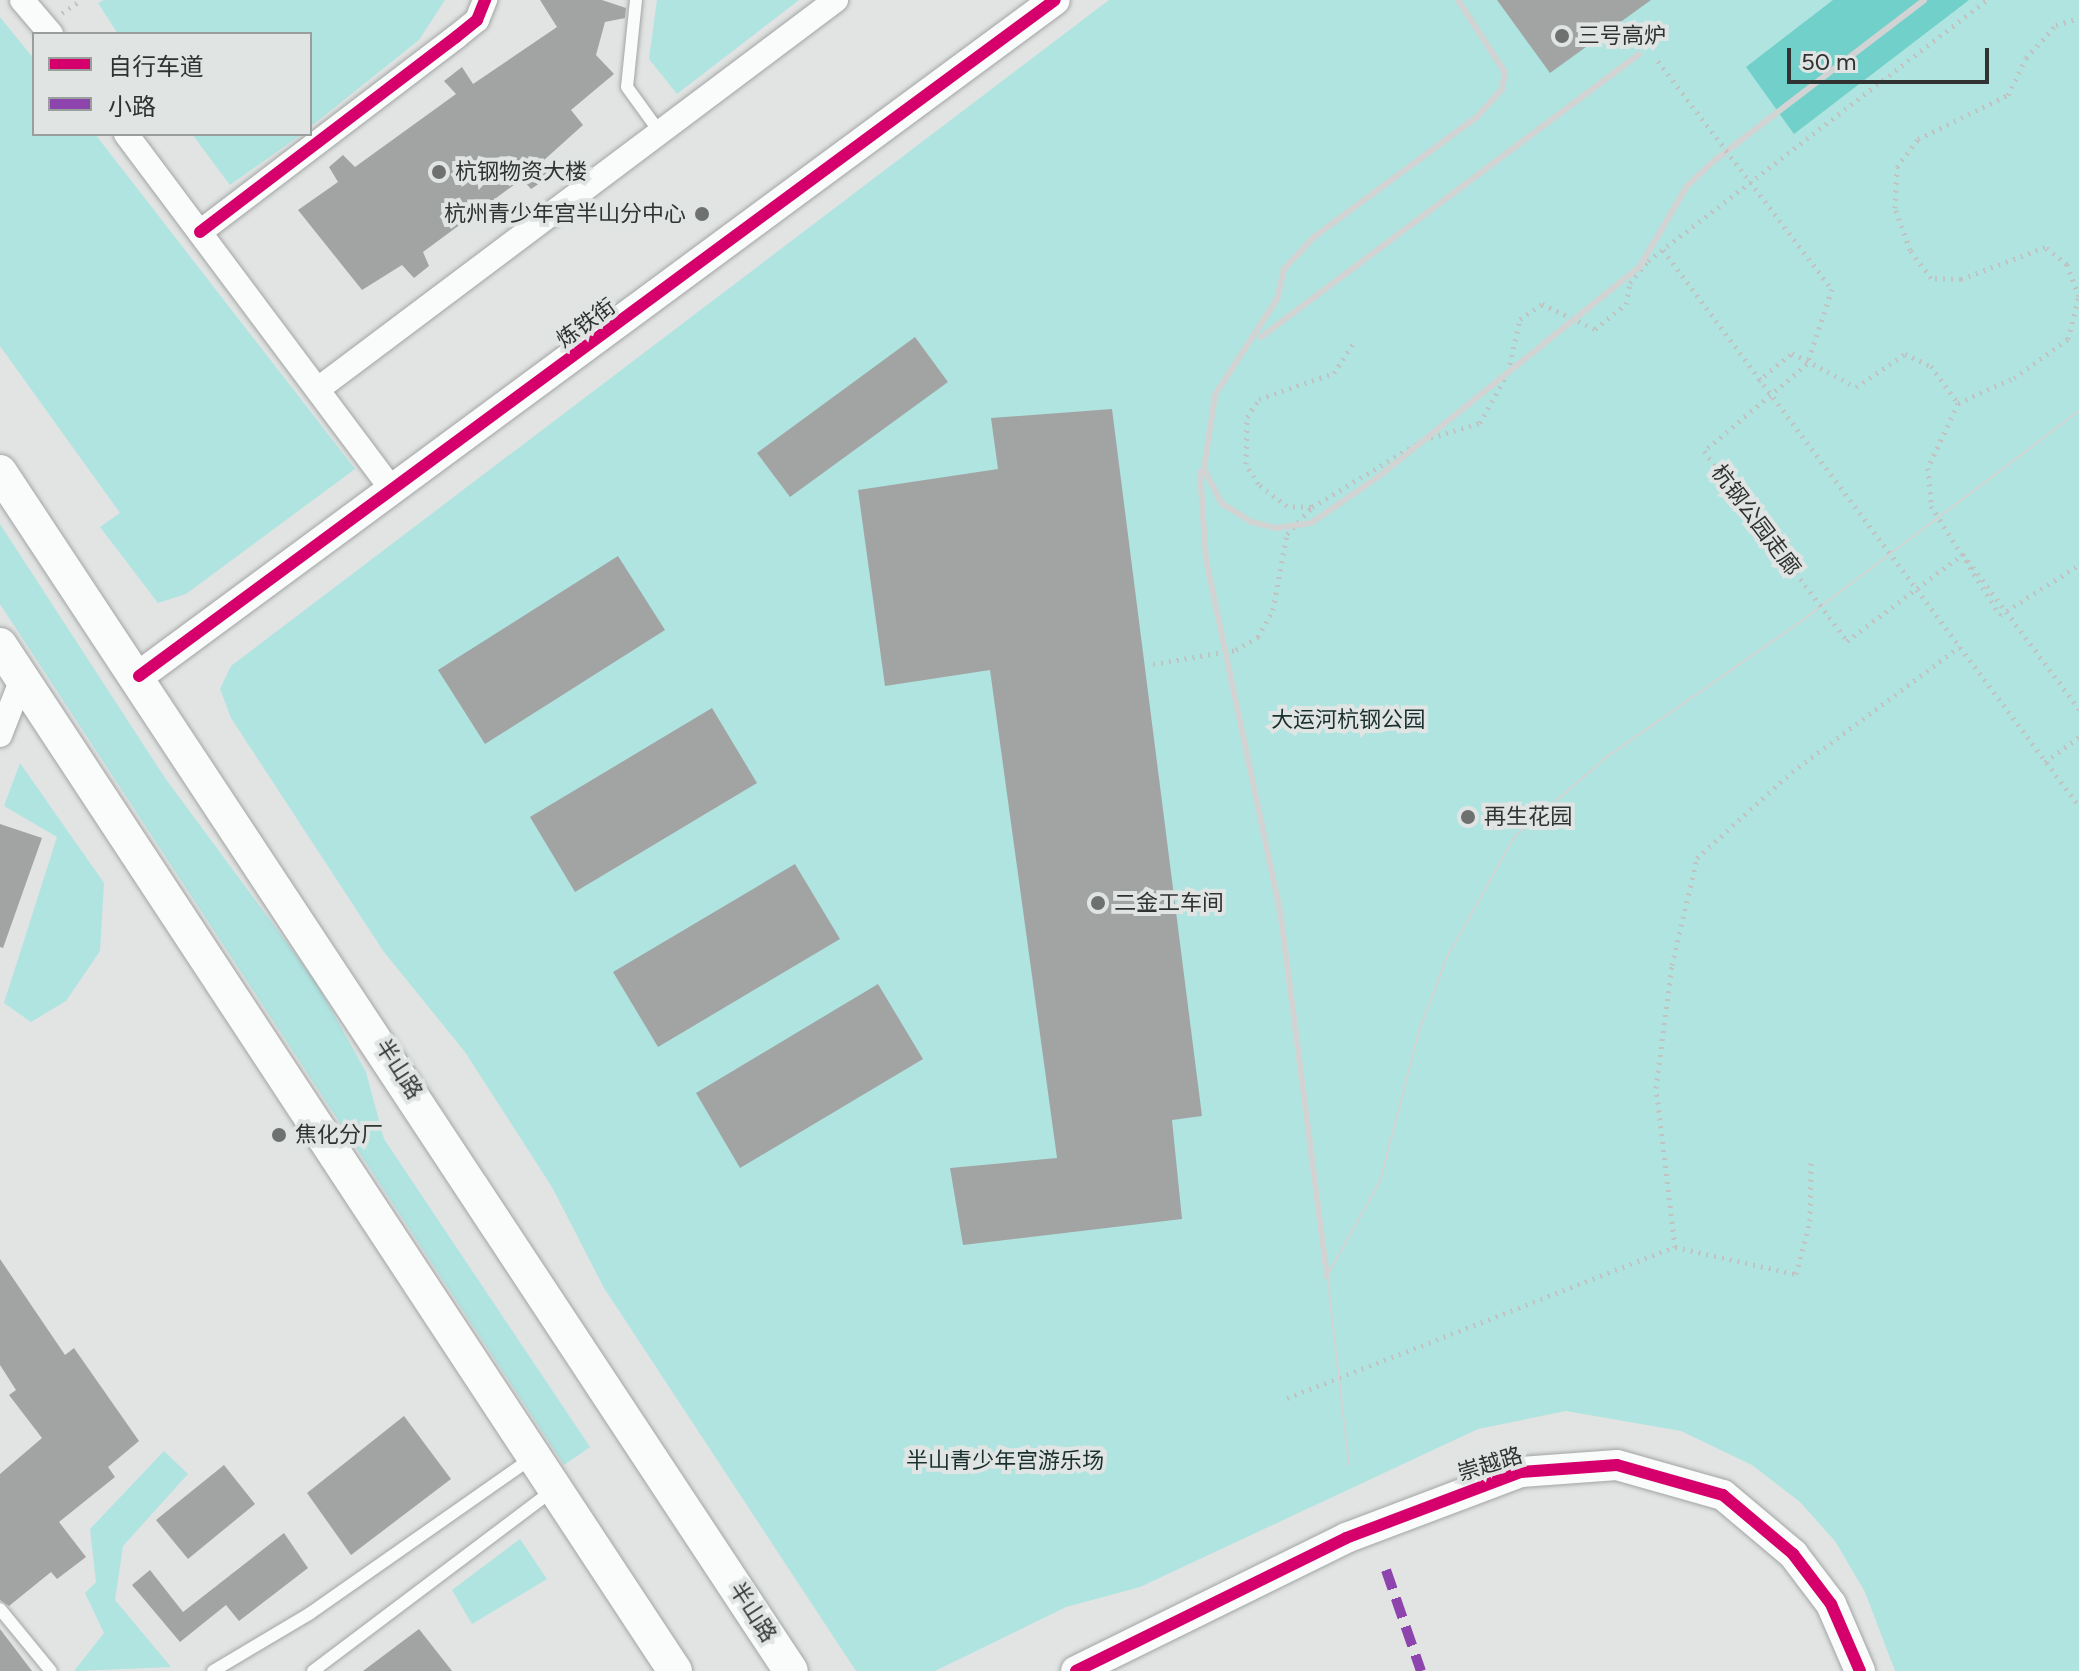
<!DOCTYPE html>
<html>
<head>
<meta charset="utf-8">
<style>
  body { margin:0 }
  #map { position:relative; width:2079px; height:1671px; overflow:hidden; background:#e1e4e3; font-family:Figtree,"Noto Sans SC",sans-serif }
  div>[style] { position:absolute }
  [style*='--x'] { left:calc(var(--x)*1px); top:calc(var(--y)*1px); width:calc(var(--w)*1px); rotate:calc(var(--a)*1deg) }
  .green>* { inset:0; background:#b0e4e0 }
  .water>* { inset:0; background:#72d0ca }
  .building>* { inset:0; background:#a2a4a4 }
  .path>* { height:5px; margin-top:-2.5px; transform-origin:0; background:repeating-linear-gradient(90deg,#c1c3c3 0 2px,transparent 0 8px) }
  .roads { filter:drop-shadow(0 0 2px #a3a5a4) drop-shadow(0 0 2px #a3a5a4) }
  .service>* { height:12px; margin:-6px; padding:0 6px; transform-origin:6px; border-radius:6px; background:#fafbfb }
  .minor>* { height:24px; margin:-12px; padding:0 12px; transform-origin:12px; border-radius:12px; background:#fafbfb }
  .tertiary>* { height:30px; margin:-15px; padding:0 15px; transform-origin:15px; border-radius:15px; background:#fafbfb }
  .secondary>* { height:34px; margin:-17px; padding:0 17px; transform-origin:17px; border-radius:17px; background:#fafbfb }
  .tram>* { height:2px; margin:-1px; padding:0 1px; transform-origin:1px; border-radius:1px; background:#d2d3d3 }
  .rail>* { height:6px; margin:-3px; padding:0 3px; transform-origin:3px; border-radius:3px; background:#d2d3d3 }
  .path-bridge>* { height:5px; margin-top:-2.5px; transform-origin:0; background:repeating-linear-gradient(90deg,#c1c3c3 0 2px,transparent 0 8px) }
  .quiet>* { height:10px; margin-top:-5px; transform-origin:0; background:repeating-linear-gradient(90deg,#8e44ad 0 20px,transparent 0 30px) }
  .cycleway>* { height:12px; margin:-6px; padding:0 6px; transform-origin:6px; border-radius:6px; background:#d6006c }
  .dots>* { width:22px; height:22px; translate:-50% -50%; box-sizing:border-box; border:4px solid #e0e5e4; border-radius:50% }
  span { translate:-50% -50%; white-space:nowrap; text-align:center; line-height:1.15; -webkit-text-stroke:8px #e0e5e4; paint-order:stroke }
  .poi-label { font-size:22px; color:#313333 }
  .left { translate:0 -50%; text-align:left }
  .right { translate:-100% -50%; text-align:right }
  .street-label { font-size:22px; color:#313333 }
  .park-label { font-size:22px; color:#19302e }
  .legend { position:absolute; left:32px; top:32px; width:280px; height:104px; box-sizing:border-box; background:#e0e5e4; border:2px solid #9a9e9d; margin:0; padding:10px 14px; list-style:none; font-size:24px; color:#313333 }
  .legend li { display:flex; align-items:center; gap:16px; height:40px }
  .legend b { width:40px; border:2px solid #9a9e9d }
  .scale { position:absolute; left:1787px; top:48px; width:202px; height:36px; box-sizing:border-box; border:4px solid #313333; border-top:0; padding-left:10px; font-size:24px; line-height:28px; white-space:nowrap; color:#313333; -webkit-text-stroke:6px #e0e5e4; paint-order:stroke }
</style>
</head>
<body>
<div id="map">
  <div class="green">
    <div style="clip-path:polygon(104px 0,445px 0,419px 40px,310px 127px,310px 34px,118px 34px,98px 3px)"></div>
    <div style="clip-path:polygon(657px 0,799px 0,677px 94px,649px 59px)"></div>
    <div style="clip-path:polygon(1109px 0,2079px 0,2079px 1671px,1895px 1671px,1865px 1592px,1835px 1541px,1800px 1502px,1752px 1465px,1681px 1431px,1566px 1411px,1478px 1429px,1140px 1587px,1066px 1607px,935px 1671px,856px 1671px,604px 1288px,552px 1187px,465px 1052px,384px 952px,231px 718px,220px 689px,231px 666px)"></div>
    <div style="clip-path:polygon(0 17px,34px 59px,34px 134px,95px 134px,355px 469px,186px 594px,158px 603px,100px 527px,120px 513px,0 346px)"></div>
    <div style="clip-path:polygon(192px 134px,302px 134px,230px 185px)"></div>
    <div style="clip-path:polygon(0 524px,165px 778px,316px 982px,366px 1072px,384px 1139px,590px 1447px,564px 1465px,0 604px)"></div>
    <div style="clip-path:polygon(20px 763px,104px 883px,100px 951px,66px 1001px,31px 1022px,4px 1003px,57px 837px,4px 806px)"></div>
    <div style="clip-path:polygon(164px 1451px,188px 1474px,123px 1546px,115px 1600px,171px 1667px,74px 1671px,104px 1633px,85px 1593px,96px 1582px,90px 1529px)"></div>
    <div style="clip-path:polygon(520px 1539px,547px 1579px,472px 1624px,452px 1590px)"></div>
  </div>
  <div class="water">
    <div style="clip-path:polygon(1833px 0,1969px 0,1794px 134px,1746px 67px)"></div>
  </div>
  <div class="building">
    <div style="clip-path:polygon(540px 0,602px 0,626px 8px,625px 18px,605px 22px,596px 55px,614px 74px,571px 110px,583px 125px,543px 161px,549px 177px,531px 189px,522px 179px,423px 252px,429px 266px,414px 278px,402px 265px,362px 290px,298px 210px,338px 182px,329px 167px,343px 155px,355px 167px,456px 94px,444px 81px,462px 67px,473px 84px,557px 27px)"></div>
    <div style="clip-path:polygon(1497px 0,1651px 0,1550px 73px)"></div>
    <div style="clip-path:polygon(915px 337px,948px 382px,790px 497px,757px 453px)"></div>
    <div style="clip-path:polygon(1112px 409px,1202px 1116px,1172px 1120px,1182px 1219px,963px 1245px,950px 1168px,1057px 1158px,990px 670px,885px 686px,858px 490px,998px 469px,991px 418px)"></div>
    <div style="clip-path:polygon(618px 556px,665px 630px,485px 744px,438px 670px)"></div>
    <div style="clip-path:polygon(712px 708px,757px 783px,575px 892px,530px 817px)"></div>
    <div style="clip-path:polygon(0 824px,42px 838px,3px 948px,0 947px)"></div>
    <div style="clip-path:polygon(795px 864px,840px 939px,658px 1047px,613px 972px)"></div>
    <div style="clip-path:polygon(878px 984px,923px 1059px,740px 1168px,696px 1093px)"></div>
    <div style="clip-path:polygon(0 1259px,65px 1355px,74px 1348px,139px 1441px,108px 1467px,115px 1477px,59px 1522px,86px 1557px,57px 1579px,51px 1572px,9px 1606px,0 1600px,0 1474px,42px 1438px,9px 1395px,16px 1390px,0 1365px)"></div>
    <div style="clip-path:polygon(404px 1416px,451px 1479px,351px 1555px,307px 1493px)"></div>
    <div style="clip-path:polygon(224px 1465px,255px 1504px,188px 1559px,156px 1520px)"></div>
    <div style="clip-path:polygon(284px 1533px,308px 1568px,239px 1621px,226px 1605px,180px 1642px,132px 1585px,150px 1570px,183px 1612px)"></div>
    <div style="clip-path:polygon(0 1629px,32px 1671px,0 1671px)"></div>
    <div style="clip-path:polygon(419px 1629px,452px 1671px,363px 1671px)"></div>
  </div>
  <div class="path">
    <div style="--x:62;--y:13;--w:23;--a:-34"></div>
    <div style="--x:1663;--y:250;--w:694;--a:53.2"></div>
    <div style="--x:1758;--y:381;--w:44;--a:-39.5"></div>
    <div style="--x:1792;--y:353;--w:72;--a:28"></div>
    <div style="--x:1856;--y:387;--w:59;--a:-34"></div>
    <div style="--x:1905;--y:354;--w:29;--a:25"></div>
    <div style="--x:1931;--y:366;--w:46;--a:53.9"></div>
    <div style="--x:1958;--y:403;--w:61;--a:-24.1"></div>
    <div style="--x:2014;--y:378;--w:67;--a:-35.8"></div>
    <div style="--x:2068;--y:339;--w:44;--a:-75.7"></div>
    <div style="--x:2079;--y:296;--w:34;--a:-111"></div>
    <div style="--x:2067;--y:264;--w:28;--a:-142"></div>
    <div style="--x:2045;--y:247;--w:90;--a:159.1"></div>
    <div style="--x:1961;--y:279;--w:30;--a:-178"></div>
    <div style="--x:1931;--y:278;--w:35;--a:-127"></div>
    <div style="--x:1910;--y:250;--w:45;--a:-109.7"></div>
    <div style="--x:1895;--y:208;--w:41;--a:-87.2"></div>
    <div style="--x:1897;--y:167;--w:35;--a:-53"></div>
    <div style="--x:1918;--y:139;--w:100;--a:-26.1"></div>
    <div style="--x:2008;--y:95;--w:41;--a:-64.1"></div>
    <div style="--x:2026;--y:58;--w:45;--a:-47.7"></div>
    <div style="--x:2056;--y:25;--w:24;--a:-17"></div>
    <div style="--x:1958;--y:403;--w:72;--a:114.8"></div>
    <div style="--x:1928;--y:468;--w:38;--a:85"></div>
    <div style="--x:1931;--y:506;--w:129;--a:57.7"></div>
    <div style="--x:2000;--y:615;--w:93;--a:-32.3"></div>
    <div style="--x:1311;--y:507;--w:24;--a:-178"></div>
    <div style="--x:1287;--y:506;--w:36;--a:-143"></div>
    <div style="--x:1258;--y:484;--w:23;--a:-121"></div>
    <div style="--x:1246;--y:464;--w:47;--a:-88.8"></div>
    <div style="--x:1247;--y:417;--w:22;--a:-56"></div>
    <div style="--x:1259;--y:399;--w:79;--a:-19.1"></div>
    <div style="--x:1334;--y:373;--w:35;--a:-57"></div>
    <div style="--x:1153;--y:664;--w:84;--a:-9.6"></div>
    <div style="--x:1236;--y:650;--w:26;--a:-31"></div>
    <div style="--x:1258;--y:637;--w:31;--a:-61"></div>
    <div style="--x:1273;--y:610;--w:77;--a:-79.6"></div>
    <div style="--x:1287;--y:534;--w:37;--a:-47"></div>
    <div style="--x:1312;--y:507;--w:130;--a:-31.1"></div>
    <div style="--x:1423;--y:440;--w:59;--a:-16.6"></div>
    <div style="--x:1480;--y:423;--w:58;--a:-61.2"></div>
    <div style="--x:1508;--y:372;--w:54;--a:-77.2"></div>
    <div style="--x:1520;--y:319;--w:27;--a:-34"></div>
    <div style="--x:1542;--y:304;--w:59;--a:25.3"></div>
    <div style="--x:1595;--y:329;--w:40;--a:-39"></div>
    <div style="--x:1626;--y:304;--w:21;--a:-79"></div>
    <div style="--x:1630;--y:283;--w:28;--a:-51"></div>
    <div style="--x:1648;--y:261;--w:428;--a:-37.6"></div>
    <div style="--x:2045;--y:762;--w:42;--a:-36.3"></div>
    <div style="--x:1675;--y:1247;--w:160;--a:-96.8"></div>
    <div style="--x:1656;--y:1088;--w:124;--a:-82.6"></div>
    <div style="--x:1672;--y:965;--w:110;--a:-76.8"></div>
    <div style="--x:1697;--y:858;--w:128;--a:-42.2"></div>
    <div style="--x:1792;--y:772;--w:209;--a:-36.8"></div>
    <div style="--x:1287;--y:1398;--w:416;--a:-21.3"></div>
    <div style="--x:1675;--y:1247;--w:124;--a:12.6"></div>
    <div style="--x:1796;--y:1274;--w:55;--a:-75.2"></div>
    <div style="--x:1810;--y:1221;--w:61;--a:-89.1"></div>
  </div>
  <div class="roads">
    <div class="service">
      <div style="--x:636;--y:0;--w:87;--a:95.9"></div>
      <div style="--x:627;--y:87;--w:58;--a:54.1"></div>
      <div style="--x:0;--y:1609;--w:80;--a:50.6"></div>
      <div style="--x:213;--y:1671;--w:112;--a:-30.7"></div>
      <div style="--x:309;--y:1614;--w:274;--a:-35"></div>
      <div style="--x:313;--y:1671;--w:301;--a:-37"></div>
    </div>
    <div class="minor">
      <div style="--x:22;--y:0;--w:45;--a:49.5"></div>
      <div style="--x:126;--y:134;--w:446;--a:53.2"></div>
      <div style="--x:200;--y:232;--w:322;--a:-37.3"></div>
      <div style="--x:456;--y:37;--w:27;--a:-39"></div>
      <div style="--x:477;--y:20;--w:22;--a:-68"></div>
      <div style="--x:318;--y:389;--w:648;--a:-36.91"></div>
      <div style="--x:0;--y:735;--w:60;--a:-68.6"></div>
    </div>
    <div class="tertiary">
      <div style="--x:139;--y:676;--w:1138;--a:-36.43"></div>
      <div style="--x:1076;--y:1671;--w:301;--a:-26.2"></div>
      <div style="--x:1346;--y:1538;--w:187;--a:-20.7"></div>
      <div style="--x:1521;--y:1472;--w:96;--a:-4.2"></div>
      <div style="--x:1617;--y:1465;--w:110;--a:15.8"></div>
      <div style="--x:1723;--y:1495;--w:92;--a:40.1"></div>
      <div style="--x:1793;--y:1554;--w:63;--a:52.8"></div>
      <div style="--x:1831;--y:1604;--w:73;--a:66.6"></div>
    </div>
    <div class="secondary">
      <div style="--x:0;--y:472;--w:1436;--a:56.59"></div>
      <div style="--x:0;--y:645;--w:1228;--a:56.66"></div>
    </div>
  </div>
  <div class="tram">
    <div style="--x:1349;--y:1465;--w:190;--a:-96.6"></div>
    <div style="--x:1327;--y:1276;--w:109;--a:-60.8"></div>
    <div style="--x:1380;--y:1181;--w:155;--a:-75.4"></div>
    <div style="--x:1419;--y:1031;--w:79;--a:-69.3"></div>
    <div style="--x:1447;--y:957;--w:139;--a:-60.7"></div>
    <div style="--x:1515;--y:836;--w:123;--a:-40.7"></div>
    <div style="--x:1608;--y:756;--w:234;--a:-34.9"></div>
    <div style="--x:1800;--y:622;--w:350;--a:-37.1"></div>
  </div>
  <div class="rail">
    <div style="--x:1458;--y:0;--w:86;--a:56.9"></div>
    <div style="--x:1505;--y:72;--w:17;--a:100"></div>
    <div style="--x:1502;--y:89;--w:36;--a:132"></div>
    <div style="--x:1478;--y:116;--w:204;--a:143.6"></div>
    <div style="--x:1314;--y:237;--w:44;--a:133.2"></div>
    <div style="--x:1284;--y:269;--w:31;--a:103"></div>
    <div style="--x:1277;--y:299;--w:114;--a:122.9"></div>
    <div style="--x:1215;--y:395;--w:75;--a:98.5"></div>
    <div style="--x:1204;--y:469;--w:38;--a:63"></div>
    <div style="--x:1221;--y:503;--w:36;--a:32"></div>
    <div style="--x:1252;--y:522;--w:25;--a:14"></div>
    <div style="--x:1276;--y:528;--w:35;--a:-8"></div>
    <div style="--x:1311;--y:523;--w:81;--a:-34.5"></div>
    <div style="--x:1378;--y:477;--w:336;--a:-38.8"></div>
    <div style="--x:1640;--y:266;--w:93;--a:-59.6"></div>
    <div style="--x:1687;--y:186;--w:38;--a:-43"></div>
    <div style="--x:1715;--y:160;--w:263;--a:-37.4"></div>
    <div style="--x:1261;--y:337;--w:472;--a:-36.8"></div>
    <div style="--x:1200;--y:472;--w:88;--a:86.1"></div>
    <div style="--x:1206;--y:560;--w:365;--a:78.1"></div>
    <div style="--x:1281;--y:917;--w:362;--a:82.7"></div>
  </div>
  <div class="path-bridge">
    <div style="--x:1658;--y:61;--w:287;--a:52.7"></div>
    <div style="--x:1832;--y:289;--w:79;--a:108.4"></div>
    <div style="--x:1807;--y:364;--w:135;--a:139.8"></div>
    <div style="--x:1704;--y:451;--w:238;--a:53"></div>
    <div style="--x:1847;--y:641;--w:145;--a:-36.9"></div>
    <div style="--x:1963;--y:554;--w:194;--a:53.2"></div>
  </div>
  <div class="quiet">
    <div style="--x:1386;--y:1570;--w:107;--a:70.9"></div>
  </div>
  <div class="cycleway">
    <div style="--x:200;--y:232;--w:322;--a:-37.3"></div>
    <div style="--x:456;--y:37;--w:27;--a:-39"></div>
    <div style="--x:477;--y:20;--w:22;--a:-68"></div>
    <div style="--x:139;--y:676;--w:1138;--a:-36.43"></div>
    <div style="--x:1076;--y:1671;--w:301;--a:-26.2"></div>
    <div style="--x:1346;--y:1538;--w:187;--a:-20.7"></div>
    <div style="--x:1521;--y:1472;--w:96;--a:-4.2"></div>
    <div style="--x:1617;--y:1465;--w:110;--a:15.8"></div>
    <div style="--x:1723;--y:1495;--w:92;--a:40.1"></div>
    <div style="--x:1793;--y:1554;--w:63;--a:52.8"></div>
    <div style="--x:1831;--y:1604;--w:73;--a:66.6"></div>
  </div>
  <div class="dots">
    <div style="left:1562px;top:36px;background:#6f7171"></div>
    <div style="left:439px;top:172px;background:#6f7171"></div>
    <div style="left:702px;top:214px;background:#6f7171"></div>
    <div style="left:1468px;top:817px;background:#6f7171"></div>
    <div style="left:1098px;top:903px;background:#6f7171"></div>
    <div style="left:279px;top:1135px;background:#6f7171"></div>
  </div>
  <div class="poi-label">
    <span class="left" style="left:1578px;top:36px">三号高炉</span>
    <span class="left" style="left:455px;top:172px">杭钢物资大楼</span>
    <span class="right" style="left:686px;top:214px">杭州青少年宫半山分中心</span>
    <span class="left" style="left:1484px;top:817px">再生花园</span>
    <span class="left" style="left:1114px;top:903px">二金工车间</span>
    <span class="left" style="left:295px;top:1135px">焦化分厂</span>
  </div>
  <div class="street-label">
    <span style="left:586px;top:323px;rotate:-36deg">炼铁街</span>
    <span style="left:1756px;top:520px;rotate:53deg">杭钢公园走廊</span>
    <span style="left:399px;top:1069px;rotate:57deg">半山路</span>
    <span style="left:1490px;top:1464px;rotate:-17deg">崇越路</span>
    <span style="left:753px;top:1612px;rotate:57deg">半山路</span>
  </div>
  <div class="park-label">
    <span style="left:1348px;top:720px">大运河杭钢公园</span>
    <span style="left:1005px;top:1461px">半山青少年宫游乐场</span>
  </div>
  <ul class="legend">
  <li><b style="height:10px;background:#d6006c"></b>自行车道</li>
  <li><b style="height:10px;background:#8e44ad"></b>小路</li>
  </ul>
  <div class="scale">50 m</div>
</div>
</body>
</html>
